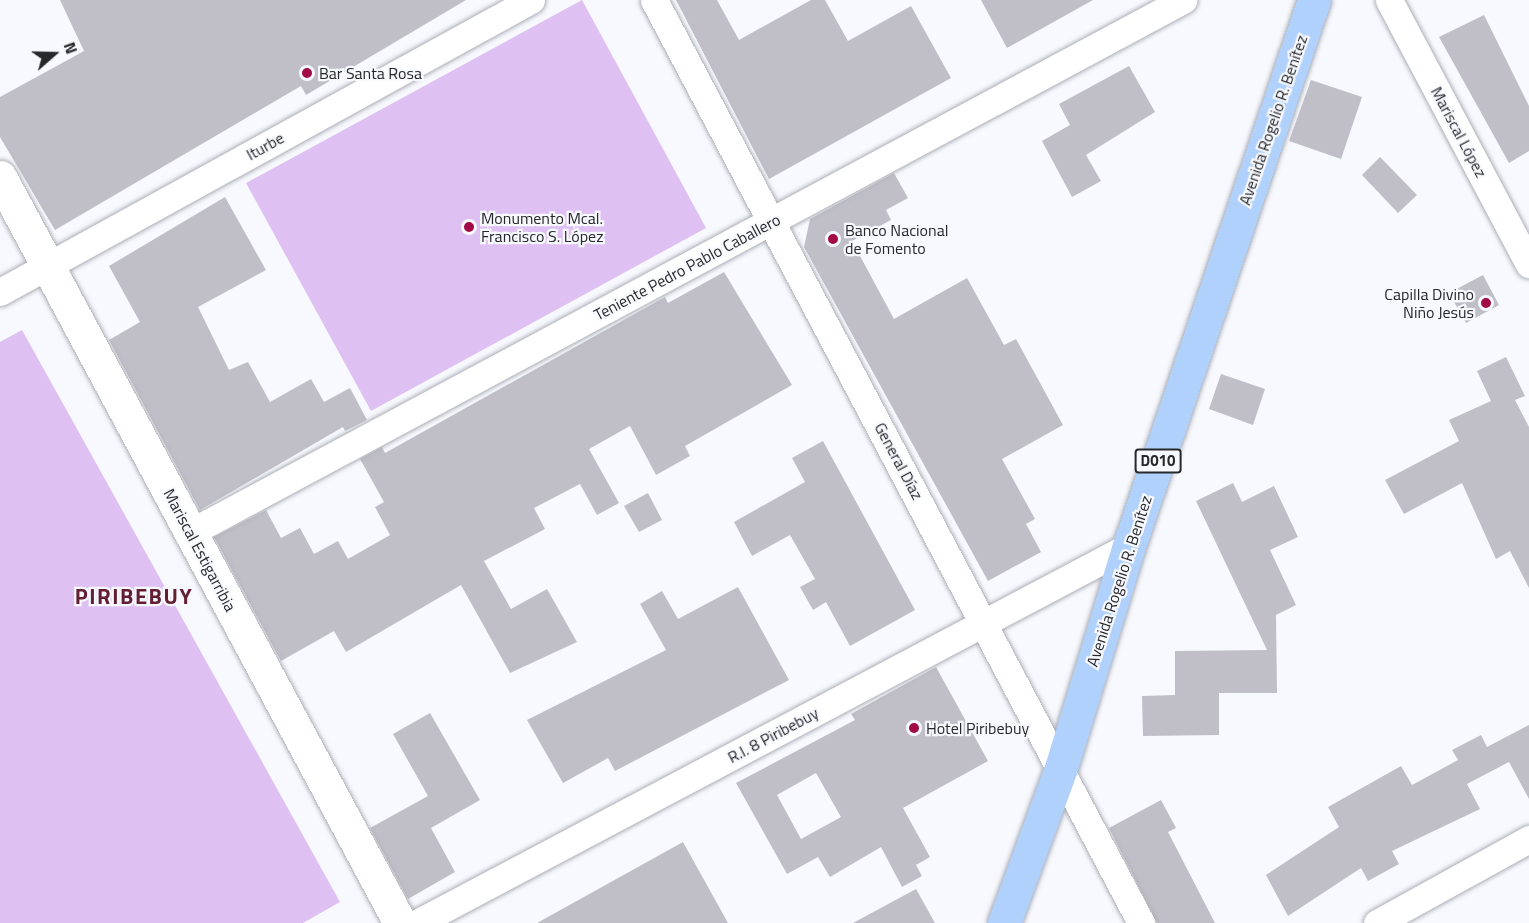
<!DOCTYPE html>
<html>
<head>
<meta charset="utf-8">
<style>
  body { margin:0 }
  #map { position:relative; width:1529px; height:923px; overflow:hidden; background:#f7f9fe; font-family:"Titillium Web",sans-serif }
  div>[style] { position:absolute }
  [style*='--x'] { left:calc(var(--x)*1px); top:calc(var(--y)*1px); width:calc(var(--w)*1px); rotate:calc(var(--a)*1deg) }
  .green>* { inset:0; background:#dec1f2 }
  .building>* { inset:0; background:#c0bec7 }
  .roads { filter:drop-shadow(0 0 2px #acaeb6) drop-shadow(0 0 2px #acaeb6) }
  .minor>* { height:27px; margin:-13.5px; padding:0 13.5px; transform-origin:13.5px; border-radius:13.5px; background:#fff }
  .tertiary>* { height:33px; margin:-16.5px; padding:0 16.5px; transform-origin:16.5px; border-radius:16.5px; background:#fff }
  .primary>* { height:33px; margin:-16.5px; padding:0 16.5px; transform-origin:16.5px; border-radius:16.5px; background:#b0d1fc }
  .dots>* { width:16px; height:16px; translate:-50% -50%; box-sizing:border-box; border:3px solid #f7f9fe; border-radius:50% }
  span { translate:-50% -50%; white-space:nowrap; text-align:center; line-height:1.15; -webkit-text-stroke:4.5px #f7f9fe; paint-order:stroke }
  .shield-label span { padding:2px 4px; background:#f7f9fe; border:2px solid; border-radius:4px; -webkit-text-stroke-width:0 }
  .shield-label { font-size:15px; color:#27282b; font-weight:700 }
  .poi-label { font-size:16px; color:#27282b }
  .left { translate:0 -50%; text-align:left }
  .right { translate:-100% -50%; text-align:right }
  .street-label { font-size:16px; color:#27282b }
  .district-label { font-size:22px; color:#631e31; font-weight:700; letter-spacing:1.5px }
  .north { position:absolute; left:24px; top:24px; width:60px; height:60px; -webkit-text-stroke:4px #f7f9fe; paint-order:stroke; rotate:70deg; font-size:16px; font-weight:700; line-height:24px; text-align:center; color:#27282b }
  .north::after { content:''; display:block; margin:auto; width:21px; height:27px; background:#27282b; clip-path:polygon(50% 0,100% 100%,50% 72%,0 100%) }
</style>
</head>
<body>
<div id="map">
  <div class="green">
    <div style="clip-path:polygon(582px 0,706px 228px,371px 411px,246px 183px)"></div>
    <div style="clip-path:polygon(22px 330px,340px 902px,303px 923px,0 923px,0 342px)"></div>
  </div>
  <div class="building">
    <div style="clip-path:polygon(60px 0,466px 0,306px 95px,301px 86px,55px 230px,0 137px,0 97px,84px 51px)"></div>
    <div style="clip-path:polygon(676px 0,717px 0,739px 40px,811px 0,825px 0,848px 41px,911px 6px,951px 78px,769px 179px)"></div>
    <div style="clip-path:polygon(981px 0,1093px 0,1007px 48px)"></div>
    <div style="clip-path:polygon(1484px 15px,1529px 106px,1529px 151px,1509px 163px,1439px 37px)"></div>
    <div style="clip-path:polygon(1129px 66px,1155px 112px,1086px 155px,1101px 181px,1072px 197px,1042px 141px,1070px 125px,1059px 104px)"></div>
    <div style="clip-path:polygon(1311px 80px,1362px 97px,1341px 159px,1289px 141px)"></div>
    <div style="clip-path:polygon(1380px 157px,1417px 195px,1398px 213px,1362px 175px)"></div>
    <div style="clip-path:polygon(894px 173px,908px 198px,886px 210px,891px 220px,852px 241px,894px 319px,967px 278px,1004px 345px,1016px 339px,1063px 425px,1002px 459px,1035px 519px,1026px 524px,1041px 552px,988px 581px,804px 247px,810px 219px)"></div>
    <div style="clip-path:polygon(225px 197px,266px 270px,198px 307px,229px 370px,248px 362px,270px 402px,311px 379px,324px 402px,350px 388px,367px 420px,345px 431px,343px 427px,200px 510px,109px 340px,140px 322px,109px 266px)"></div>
    <div style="clip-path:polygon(724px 272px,792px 385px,685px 446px,690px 456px,656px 475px,630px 426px,589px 449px,619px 503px,597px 515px,580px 484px,534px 508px,545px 529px,484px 561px,511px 609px,547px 589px,577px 642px,510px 673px,461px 585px,346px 652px,334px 631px,281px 661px,214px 537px,266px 510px,281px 538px,300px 528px,314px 554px,338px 541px,348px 559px,390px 535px,375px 507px,384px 502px,360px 459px,382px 447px,385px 453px,665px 297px,668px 303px)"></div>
    <div style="clip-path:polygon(1483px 275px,1499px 305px,1466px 323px,1449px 293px)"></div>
    <div style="clip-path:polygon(1506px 357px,1525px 396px,1515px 400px,1529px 427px,1529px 588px,1510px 551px,1496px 559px,1462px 483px,1404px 514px,1385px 480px,1459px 441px,1449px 420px,1491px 401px,1477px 371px)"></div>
    <div style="clip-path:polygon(1221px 374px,1265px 389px,1253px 425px,1209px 409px)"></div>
    <div style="clip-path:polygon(823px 441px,915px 610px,850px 646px,826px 602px,813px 610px,800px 587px,815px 579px,790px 535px,752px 556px,734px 522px,805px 482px,792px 458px)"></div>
    <div style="clip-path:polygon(1233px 483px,1242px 502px,1274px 486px,1298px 537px,1270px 550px,1296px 605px,1276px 615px,1277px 693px,1219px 693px,1219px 735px,1143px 736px,1142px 696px,1175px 695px,1175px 651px,1267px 650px,1196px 501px)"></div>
    <div style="clip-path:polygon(648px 493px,662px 520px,639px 532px,624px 506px)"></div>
    <div style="clip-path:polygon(738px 587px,789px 680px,615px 771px,608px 758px,563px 783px,527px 720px,666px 650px,640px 604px,662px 591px,678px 619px)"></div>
    <div style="clip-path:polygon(evenodd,936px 667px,988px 761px,903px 808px,930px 857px,916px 865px,922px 876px,902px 887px,881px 847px,830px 877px,818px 857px,787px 874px,736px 783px,855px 720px,851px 714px,936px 667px,816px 773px,841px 817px,801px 839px,777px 795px,816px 773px)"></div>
    <div style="clip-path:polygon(430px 713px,480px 800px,431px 828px,455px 872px,408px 899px,370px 828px,428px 796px,393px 734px)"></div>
    <div style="clip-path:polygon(1529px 725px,1529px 799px,1509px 762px,1467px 784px,1480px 809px,1392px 851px,1399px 864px,1368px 881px,1361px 868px,1288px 916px,1266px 875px,1339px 827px,1328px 807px,1401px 766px,1412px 785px,1458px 760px,1452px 750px,1481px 735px,1487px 747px)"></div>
    <div style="clip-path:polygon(1161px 800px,1176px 828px,1168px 832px,1215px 923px,1157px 923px,1109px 828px)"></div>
    <div style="clip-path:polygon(683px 842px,728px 923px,537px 923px)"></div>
    <div style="clip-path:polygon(916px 889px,935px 923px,853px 923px)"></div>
  </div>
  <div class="roads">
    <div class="minor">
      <div style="--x:654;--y:0;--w:1044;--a:62.18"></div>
      <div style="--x:1389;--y:0;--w:299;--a:62.1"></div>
      <div style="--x:0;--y:292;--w:606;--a:-28.81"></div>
      <div style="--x:191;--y:532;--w:1126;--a:-28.2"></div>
      <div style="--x:417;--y:923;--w:806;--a:-27.9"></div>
      <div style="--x:1377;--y:923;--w:174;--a:-28.9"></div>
    </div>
    <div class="tertiary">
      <div style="--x:0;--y:177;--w:846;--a:61.8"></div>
    </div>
    <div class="primary">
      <div style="--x:1004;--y:923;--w:165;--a:-69.8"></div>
      <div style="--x:1061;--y:768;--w:232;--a:-73"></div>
      <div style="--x:1129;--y:546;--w:576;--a:-71.28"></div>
    </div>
  </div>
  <div class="dots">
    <div style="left:307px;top:73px;background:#a20947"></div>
    <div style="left:469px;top:227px;background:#a20947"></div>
    <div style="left:833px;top:239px;background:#a20947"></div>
    <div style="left:1486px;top:303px;background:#a20947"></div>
    <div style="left:914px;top:728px;background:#a20947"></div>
  </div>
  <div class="shield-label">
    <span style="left:1158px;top:461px">D010</span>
  </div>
  <div class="poi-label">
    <span class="left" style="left:319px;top:73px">Bar Santa Rosa</span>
    <span class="left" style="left:481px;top:227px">Monumento Mcal.<br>Francisco S. López</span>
    <span class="left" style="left:845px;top:239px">Banco Nacional<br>de Fomento</span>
    <span class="right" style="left:1474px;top:303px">Capilla Divino<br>Niño Jesús</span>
    <span class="left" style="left:926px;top:728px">Hotel Piribebuy</span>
  </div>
  <div class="street-label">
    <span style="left:1273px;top:120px;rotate:-71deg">Avenida Rogelio R. Benítez</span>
    <span style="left:1459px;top:132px;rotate:62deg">Mariscal López</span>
    <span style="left:265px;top:146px;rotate:-29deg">Iturbe</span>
    <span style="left:687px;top:267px;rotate:-28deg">Teniente Pedro Pablo Caballero</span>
    <span style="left:899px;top:461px;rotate:62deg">General Díaz</span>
    <span style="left:200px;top:550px;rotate:62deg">Mariscal Estigarribia</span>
    <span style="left:1119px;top:581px;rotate:-72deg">Avenida Rogelio R. Benítez</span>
    <span style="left:773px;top:735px;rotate:-28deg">R.I. 8 Piribebuy</span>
  </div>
  <div class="district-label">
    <span style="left:134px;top:597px">PIRIBEBUY</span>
  </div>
  <div class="north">N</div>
</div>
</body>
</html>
